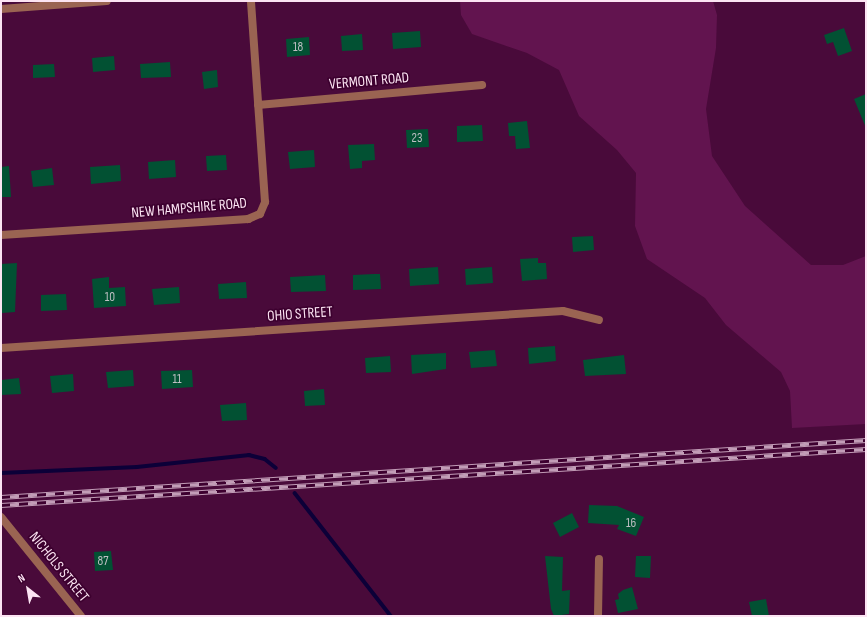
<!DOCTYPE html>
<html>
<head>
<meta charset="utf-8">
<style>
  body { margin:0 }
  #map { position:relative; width:867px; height:617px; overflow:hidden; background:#490a3a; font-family:"Sofia Sans Condensed",sans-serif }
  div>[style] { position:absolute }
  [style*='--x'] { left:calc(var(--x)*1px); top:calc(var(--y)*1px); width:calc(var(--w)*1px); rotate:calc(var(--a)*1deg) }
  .green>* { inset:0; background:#62144f }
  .stream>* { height:3.5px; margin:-1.75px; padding:0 1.75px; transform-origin:1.75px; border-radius:1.75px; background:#0c0038 }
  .building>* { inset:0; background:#025133 }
  .minor>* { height:8px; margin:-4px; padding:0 4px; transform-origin:4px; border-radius:4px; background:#9a6452 }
  .tertiary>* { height:8px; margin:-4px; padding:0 4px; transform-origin:4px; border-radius:4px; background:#9a6452 }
  .rail>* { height:4.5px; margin-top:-2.25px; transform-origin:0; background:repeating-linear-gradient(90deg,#3d002f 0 9px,#c29db7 0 18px); box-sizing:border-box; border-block:1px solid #c29db7 }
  span { translate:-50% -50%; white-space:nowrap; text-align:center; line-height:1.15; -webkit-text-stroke:3.5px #3d002f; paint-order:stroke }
  .number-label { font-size:13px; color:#bebfc3 }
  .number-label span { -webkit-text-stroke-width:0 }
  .street-label { font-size:15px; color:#fce4f3 }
  .frame { position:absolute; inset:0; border:2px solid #fce4f3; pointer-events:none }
  .north { position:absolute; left:8px; top:569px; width:40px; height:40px; -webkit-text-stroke:3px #3d002f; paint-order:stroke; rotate:329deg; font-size:11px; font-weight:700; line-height:16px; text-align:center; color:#fce4f3 }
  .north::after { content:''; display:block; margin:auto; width:14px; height:18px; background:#fce4f3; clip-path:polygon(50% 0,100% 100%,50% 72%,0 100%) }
</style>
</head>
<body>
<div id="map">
  <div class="green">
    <div style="clip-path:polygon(460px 1px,713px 1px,717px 15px,716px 48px,706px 109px,712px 156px,745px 206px,811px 265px,843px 265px,866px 256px,866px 424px,792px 428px,790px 391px,781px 372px,726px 325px,705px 298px,647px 259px,635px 226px,636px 173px,617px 150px,579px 116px,559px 70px,527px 53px,472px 34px,461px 15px)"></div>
  </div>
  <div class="stream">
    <div style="--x:1;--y:473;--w:136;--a:-2.5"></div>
    <div style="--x:137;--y:467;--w:113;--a:-6.1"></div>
    <div style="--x:249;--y:455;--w:16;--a:14"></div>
    <div style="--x:265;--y:459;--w:14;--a:39"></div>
    <div style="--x:295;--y:493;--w:156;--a:52"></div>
  </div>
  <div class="building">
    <div style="clip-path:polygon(844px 28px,852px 51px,838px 56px,833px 42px,827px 44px,824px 35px)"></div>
    <div style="clip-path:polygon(420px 31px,421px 47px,393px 49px,392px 33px)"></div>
    <div style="clip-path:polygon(362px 34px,363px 50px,342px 51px,341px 36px)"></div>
    <div style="clip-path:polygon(309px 37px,310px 55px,287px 57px,286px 39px)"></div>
    <div style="clip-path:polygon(114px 56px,115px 70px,93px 72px,92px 58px)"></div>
    <div style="clip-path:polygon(170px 62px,171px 77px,141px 78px,140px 64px)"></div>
    <div style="clip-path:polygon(54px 64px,55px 77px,33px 78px,33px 65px)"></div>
    <div style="clip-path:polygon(217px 70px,218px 87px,204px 89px,202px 72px)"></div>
    <div style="clip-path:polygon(866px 94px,866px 128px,854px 99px)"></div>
    <div style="clip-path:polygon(527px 121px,530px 148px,516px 149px,515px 136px,509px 136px,508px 123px)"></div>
    <div style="clip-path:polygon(482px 125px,483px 141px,457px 142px,457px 126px)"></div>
    <div style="clip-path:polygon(428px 129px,429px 147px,407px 148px,406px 130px)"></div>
    <div style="clip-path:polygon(374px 144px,375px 160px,362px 161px,362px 168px,350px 169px,348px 145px)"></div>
    <div style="clip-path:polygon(314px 150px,315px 167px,290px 169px,288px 152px)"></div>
    <div style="clip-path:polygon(226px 155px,227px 170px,207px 171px,206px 156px)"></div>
    <div style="clip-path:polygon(175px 160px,176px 177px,149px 179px,148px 162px)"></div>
    <div style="clip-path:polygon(120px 165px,121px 181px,91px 184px,90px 167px)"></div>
    <div style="clip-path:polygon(9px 166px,11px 197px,1px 197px,1px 167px)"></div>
    <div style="clip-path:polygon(52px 168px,54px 185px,33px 187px,31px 171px)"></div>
    <div style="clip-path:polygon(593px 236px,594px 250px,573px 252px,572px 237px)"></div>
    <div style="clip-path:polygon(538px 258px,538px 263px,546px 263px,547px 279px,522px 281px,520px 259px)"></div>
    <div style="clip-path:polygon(17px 263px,15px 312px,2px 313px,1px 264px)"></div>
    <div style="clip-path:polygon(438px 267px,439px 284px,410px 286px,409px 269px)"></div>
    <div style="clip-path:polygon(492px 267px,493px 283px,466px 285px,465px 269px)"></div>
    <div style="clip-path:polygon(374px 274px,380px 274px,381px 289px,353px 290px,353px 275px)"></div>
    <div style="clip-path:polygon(325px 275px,326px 291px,291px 292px,290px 277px)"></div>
    <div style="clip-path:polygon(109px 277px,109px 288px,125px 287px,126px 306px,94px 308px,92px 279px)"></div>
    <div style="clip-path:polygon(246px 282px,247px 298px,219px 299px,218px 284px)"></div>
    <div style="clip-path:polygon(179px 287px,180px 303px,154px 305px,152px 289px)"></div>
    <div style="clip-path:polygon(66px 294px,67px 310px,41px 311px,41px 295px)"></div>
    <div style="clip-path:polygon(555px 346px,556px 361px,529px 364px,528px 348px)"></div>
    <div style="clip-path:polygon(495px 350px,497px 366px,471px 368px,469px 352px)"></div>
    <div style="clip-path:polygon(446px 353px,446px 369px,412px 374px,411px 355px)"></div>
    <div style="clip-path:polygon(624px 355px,626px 374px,585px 376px,583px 360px)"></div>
    <div style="clip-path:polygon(390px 356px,391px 372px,366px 373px,365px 358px)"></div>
    <div style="clip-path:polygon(133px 370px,134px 386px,108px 388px,106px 372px)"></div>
    <div style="clip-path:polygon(192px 370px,193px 387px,162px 389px,161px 371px)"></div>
    <div style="clip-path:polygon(73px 374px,74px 391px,52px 393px,50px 376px)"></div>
    <div style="clip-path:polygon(19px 378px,21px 394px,1px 395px,1px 380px)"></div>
    <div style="clip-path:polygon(324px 389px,325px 405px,305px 406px,304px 391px)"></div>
    <div style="clip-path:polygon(246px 403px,247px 420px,222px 421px,220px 405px)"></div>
    <div style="clip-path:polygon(589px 505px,617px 506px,644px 517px,636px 536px,617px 529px,619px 525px,588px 523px)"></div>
    <div style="clip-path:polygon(572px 513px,579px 527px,560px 537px,553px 523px)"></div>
    <div style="clip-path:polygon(111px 551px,113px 570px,95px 571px,94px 552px)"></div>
    <div style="clip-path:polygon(545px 556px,563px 557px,562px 591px,570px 590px,569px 614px,554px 616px,551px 609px)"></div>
    <div style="clip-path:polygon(636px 556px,651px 556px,650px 578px,635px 577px)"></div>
    <div style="clip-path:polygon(632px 587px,638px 609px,618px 613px,615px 600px,619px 599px,618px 594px,623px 590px)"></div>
    <div style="clip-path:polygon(766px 599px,769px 616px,752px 616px,749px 602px)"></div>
  </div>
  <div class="minor">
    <div style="--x:1;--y:9;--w:106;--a:-4.3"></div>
    <div style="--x:258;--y:105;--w:225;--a:-5.1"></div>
    <div style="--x:1;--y:235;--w:248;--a:-3.7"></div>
    <div style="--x:248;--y:219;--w:13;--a:-23"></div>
    <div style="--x:260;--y:214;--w:13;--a:-67"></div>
    <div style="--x:265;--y:202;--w:201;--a:-94"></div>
    <div style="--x:1;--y:348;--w:563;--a:-3.77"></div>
    <div style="--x:563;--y:311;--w:37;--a:14"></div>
    <div style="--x:598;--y:616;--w:57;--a:-89"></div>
  </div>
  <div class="tertiary">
    <div style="--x:1;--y:517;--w:127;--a:51.1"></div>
  </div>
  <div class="rail">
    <div style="--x:1;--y:497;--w:867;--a:-3.77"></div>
    <div style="--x:1;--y:505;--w:867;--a:-3.7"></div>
  </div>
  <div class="number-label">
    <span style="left:298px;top:47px">18</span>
    <span style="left:417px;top:138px">23</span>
    <span style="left:110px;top:297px">10</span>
    <span style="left:177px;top:379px">11</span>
    <span style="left:631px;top:523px">16</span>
    <span style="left:103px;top:561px">87</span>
  </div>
  <div class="street-label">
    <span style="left:369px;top:81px;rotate:-5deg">VERMONT ROAD</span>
    <span style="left:189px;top:208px;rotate:-5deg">NEW HAMPSHIRE ROAD</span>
    <span style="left:300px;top:314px;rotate:-4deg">OHIO STREET</span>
    <span style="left:59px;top:567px;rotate:51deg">NICHOLS STREET</span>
  </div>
  <div class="frame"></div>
  <div class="north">N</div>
</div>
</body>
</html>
